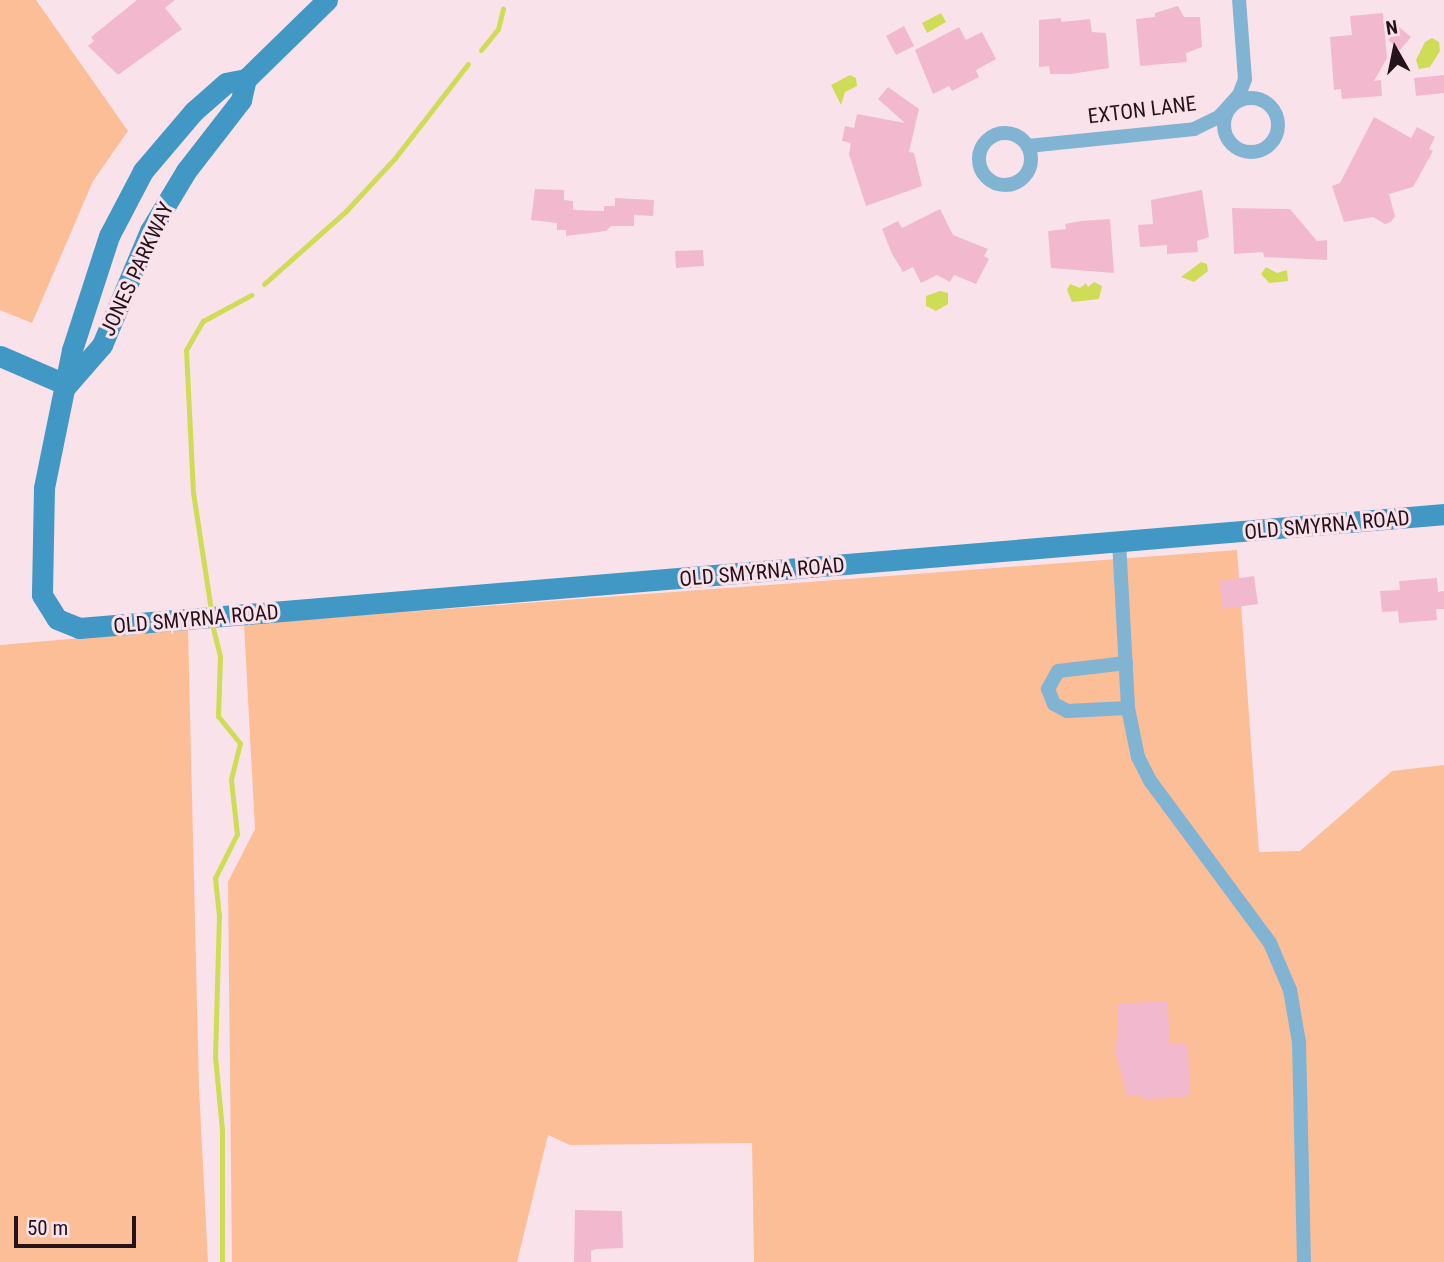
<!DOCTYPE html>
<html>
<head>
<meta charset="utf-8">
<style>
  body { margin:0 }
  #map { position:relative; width:1444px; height:1262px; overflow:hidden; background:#fae2eb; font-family:"Roboto Condensed",sans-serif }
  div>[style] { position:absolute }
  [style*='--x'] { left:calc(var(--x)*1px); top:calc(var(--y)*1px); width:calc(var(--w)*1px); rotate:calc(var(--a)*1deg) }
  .green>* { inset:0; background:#fbbe96 }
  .water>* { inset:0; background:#cfdc56 }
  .stream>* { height:5px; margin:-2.5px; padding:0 2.5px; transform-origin:2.5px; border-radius:2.5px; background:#cfdc56 }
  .building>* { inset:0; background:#f2b9ce }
  .street>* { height:14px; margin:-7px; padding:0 7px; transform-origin:7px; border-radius:7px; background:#80b4d2 }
  .street>.ring { margin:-7px; padding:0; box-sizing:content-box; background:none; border:14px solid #80b4d2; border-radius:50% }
  .secondary>* { height:21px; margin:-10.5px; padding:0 10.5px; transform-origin:10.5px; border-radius:10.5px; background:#4198c5 }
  span { translate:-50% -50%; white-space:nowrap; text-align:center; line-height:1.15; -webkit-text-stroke:6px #fae2eb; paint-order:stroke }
  .street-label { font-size:21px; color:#25121a }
  .north { position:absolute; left:1360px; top:14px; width:70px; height:70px; -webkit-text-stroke:5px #fae2eb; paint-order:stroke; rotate:351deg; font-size:19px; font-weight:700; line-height:28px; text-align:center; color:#25121a }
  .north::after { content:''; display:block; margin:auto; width:24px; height:32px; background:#25121a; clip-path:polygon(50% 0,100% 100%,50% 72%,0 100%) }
  .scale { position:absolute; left:14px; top:1216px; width:122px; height:32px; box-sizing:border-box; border:4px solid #25121a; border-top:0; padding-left:9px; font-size:21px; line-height:24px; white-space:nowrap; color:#25121a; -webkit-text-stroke:5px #fae2eb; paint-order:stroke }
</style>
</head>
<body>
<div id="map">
  <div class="green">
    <div style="clip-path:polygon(0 0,36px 0,128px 131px,93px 181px,32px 323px,0 310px)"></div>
    <div style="clip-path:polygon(1237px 550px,1259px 852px,1300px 851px,1392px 771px,1444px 765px,1444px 1262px,754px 1262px,752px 1143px,570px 1145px,548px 1135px,517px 1262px,232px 1262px,228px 882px,255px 829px,244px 624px)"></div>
    <div style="clip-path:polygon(188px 629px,199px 1088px,208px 1262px,0 1262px,0 645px)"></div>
  </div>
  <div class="water">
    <div style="clip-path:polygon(941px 13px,946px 22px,927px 33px,922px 23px)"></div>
    <div style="clip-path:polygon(1432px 38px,1439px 42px,1440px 51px,1430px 67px,1419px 69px,1416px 60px,1425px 42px)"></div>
    <div style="clip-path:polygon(850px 75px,856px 78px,857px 86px,845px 92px,841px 105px,831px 85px)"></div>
    <div style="clip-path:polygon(1201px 262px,1207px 264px,1208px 271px,1194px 282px,1181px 277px)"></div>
    <div style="clip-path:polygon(1266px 267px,1277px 273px,1287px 270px,1288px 281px,1269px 283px,1261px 274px)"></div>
    <div style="clip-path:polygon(1094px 282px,1102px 286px,1099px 299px,1072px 302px,1067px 290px,1070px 284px,1080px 288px,1086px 283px,1088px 287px)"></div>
    <div style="clip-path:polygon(940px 291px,948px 293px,948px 304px,936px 311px,926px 306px,926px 296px)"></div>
  </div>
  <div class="stream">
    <div style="--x:481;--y:50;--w:27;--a:-51"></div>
    <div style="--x:498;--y:29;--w:21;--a:-76"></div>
    <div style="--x:264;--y:284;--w:110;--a:-41.7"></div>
    <div style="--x:346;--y:211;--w:72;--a:-47.2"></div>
    <div style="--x:395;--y:158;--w:119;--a:-52.2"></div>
    <div style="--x:211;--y:610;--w:118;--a:-98.7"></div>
    <div style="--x:193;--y:493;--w:143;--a:-92.8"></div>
    <div style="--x:186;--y:350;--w:34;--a:-60"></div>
    <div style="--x:203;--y:321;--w:55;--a:-28.4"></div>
    <div style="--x:211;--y:620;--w:37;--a:76"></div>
    <div style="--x:220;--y:656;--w:60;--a:91.9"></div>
    <div style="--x:218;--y:716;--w:35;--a:51"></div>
    <div style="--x:240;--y:743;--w:38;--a:104"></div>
    <div style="--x:231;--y:780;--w:54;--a:83.7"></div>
    <div style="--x:237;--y:834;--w:49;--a:116.6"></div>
    <div style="--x:215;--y:878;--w:36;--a:84"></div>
    <div style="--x:219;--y:914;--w:142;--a:91.6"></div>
    <div style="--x:215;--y:1056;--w:74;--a:84.6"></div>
    <div style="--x:222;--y:1130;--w:132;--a:90"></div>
  </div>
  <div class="building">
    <div style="clip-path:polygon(137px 0,175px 0,165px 8px,182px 29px,118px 75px,88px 46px,94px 41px,91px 37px)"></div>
    <div style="clip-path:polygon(1178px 6px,1184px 17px,1200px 17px,1202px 47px,1186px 53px,1187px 62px,1140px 66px,1136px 19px,1155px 17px,1155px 13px)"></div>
    <div style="clip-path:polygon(1383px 13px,1387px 58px,1374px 81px,1381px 80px,1382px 96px,1342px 99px,1341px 89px,1334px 90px,1330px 37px,1352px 35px,1350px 16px)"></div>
    <div style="clip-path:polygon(1061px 18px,1061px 22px,1090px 19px,1092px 32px,1106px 33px,1109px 68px,1071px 74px,1050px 74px,1049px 66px,1039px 67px,1039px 20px)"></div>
    <div style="clip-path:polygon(904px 26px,914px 46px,896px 55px,886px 36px)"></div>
    <div style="clip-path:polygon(959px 27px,966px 40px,982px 32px,996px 59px,976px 70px,979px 77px,952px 91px,949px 86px,933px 94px,915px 50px)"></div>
    <div style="clip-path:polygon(1399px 27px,1411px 37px,1400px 50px,1388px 40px)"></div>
    <div style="clip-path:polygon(1444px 75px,1444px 93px,1416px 96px,1414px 78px)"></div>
    <div style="clip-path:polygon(888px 87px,919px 109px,909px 152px,914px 153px,922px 186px,866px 206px,849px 154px,851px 143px,842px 141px,845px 126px,854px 128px,857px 114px,905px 123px,878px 99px)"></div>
    <div style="clip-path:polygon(1374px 117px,1411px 138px,1417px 127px,1435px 137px,1429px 149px,1433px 151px,1413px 187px,1389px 194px,1395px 216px,1391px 222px,1385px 224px,1373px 217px,1344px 222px,1332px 186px,1340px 183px)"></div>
    <div style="clip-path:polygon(535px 189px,564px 190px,564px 200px,573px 201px,573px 210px,604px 211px,604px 206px,615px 206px,615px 198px,654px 200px,653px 216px,634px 215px,634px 226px,611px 226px,606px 231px,566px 236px,566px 230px,557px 230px,557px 223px,531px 220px)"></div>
    <div style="clip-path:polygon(1202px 190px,1209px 237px,1197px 241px,1198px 252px,1167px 254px,1167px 245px,1140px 247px,1138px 225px,1153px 224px,1151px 200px)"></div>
    <div style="clip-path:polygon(1232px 208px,1290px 209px,1317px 241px,1327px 240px,1327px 260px,1264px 257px,1263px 252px,1234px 254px)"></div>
    <div style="clip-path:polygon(940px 209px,953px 235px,988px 249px,984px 256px,989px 259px,976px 284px,954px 275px,950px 282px,937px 275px,921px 283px,913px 267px,903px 272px,892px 254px,882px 229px,898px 221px,902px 228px)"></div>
    <div style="clip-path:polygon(1110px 219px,1114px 273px,1051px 268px,1048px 231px,1066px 229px,1065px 224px,1081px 221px)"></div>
    <div style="clip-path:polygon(703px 250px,704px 266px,676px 268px,675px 251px)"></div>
    <div style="clip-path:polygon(1254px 576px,1258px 604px,1223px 609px,1219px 581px)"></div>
    <div style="clip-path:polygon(1437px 578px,1438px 592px,1444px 591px,1444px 609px,1436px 609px,1437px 620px,1399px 623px,1398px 611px,1382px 612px,1380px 591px,1400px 590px,1399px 581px)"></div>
    <div style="clip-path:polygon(1167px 1001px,1170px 1044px,1186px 1043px,1188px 1051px,1190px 1096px,1142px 1100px,1142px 1096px,1127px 1096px,1116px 1054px,1118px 1004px)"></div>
    <div style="clip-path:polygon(575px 1210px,622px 1211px,623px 1248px,596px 1249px,591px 1251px,591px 1262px,574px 1262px)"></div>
  </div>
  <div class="street">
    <div class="ring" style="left:1224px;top:98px;width:40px;height:40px"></div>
    <div class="ring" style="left:979px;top:133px;width:38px;height:38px"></div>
    <div style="--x:1028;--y:146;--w:167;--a:-5.8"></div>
    <div style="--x:1194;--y:129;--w:28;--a:-26"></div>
    <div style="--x:1219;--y:117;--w:30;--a:-48"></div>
    <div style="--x:1239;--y:95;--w:17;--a:-69"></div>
    <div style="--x:1245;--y:79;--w:79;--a:-94.3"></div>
    <div style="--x:1119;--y:541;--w:167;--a:86.9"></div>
    <div style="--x:1128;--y:708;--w:50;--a:78.5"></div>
    <div style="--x:1138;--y:757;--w:28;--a:63"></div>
    <div style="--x:1151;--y:782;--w:200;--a:53.5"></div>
    <div style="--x:1270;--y:943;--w:51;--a:66.9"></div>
    <div style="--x:1290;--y:990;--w:53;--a:80.2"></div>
    <div style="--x:1299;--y:1042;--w:220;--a:88.7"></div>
    <div style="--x:1126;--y:663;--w:68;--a:173.3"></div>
    <div style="--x:1058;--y:671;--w:21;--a:119"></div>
    <div style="--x:1048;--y:689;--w:16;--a:68"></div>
    <div style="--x:1054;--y:704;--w:15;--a:28"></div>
    <div style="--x:1067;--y:711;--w:61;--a:-2.8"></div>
  </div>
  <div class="secondary">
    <div style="--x:327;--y:0;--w:113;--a:135.7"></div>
    <div style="--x:246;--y:79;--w:20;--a:169"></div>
    <div style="--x:226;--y:83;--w:43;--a:138.8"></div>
    <div style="--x:194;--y:111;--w:79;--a:130.4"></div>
    <div style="--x:143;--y:171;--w:73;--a:117.6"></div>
    <div style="--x:109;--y:236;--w:120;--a:108"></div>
    <div style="--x:72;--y:350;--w:141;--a:101.5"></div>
    <div style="--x:44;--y:488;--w:107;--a:91.1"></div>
    <div style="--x:42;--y:595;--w:28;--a:58"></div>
    <div style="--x:57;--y:619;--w:24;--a:22"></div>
    <div style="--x:79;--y:628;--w:1370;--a:-4.77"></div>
    <div style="--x:0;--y:356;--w:73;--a:23.4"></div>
    <div style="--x:67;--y:385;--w:53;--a:-48.8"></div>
    <div style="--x:102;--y:345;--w:124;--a:-67.2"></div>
    <div style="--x:150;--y:231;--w:70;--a:-59"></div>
    <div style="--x:186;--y:171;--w:90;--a:-52.2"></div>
    <div style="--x:241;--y:100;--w:22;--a:-77"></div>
  </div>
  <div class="street-label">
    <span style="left:1142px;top:110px;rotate:-7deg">EXTON LANE</span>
    <span style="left:137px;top:269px;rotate:-65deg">JONES PARKWAY</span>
    <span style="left:1327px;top:525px;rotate:-5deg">OLD SMYRNA ROAD</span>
    <span style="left:762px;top:572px;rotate:-5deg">OLD SMYRNA ROAD</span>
    <span style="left:196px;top:619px;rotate:-5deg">OLD SMYRNA ROAD</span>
  </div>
  <div class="north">N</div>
  <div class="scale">50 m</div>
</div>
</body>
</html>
